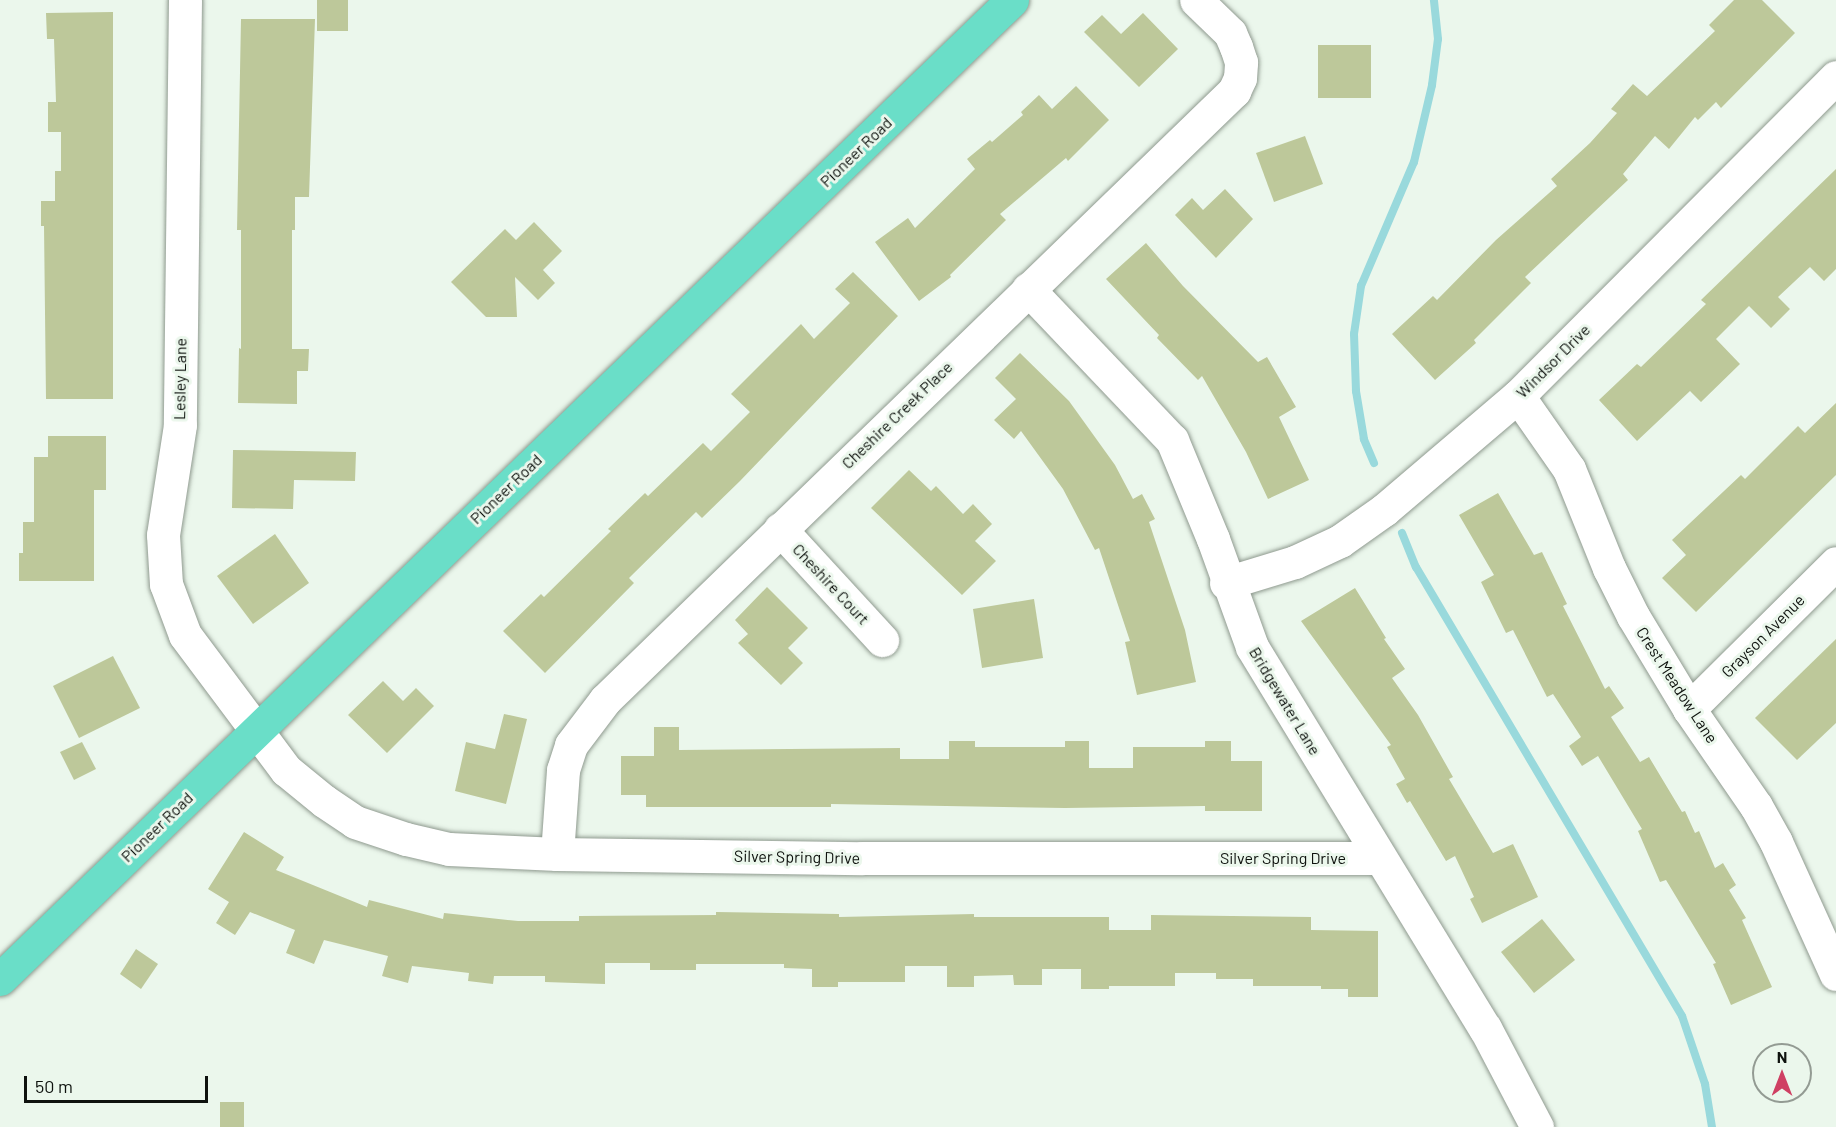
<!DOCTYPE html>
<html>
<head>
<meta charset="utf-8">
<style>
  body { margin:0 }
  #map { position:relative; width:1836px; height:1127px; overflow:hidden; background:#ebf7ec; font-family:Barlow,sans-serif }
  div>[style] { position:absolute }
  [style*='--x'] { left:calc(var(--x)*1px); top:calc(var(--y)*1px); width:calc(var(--w)*1px); rotate:calc(var(--a)*1deg) }
  .stream>* { height:8px; margin:-4px; padding:0 4px; transform-origin:4px; border-radius:4px; background:#99d9dc }
  .building>* { inset:0; background:#bdc89a }
  .roads { filter:drop-shadow(0 0 2px #8f9a8f) drop-shadow(0 0 2px #8f9a8f) }
  .minor>* { height:33px; margin:-16.5px; padding:0 16.5px; transform-origin:16.5px; border-radius:16.5px; background:#fff }
  .major>* { height:33px; margin:-16.5px; padding:0 16.5px; transform-origin:16.5px; border-radius:16.5px; background:#6adec8 }
  span { translate:-50% -50%; white-space:nowrap; text-align:center; line-height:1.15; -webkit-text-stroke:6px #ebf7ec; paint-order:stroke }
  .street-label { font-size:16px; color:#0e120e }
  .north { position:absolute; left:1752px; top:1043px; width:60px; height:60px; box-sizing:border-box; background:#ebf7ec; border:2px solid #939b93; border-radius:50%; rotate:0deg; font-size:16px; font-weight:700; line-height:24px; text-align:center; color:#0e120e }
  .north::after { content:''; display:block; margin:auto; width:21px; height:27px; background:#cf4063; clip-path:polygon(50% 0,100% 100%,50% 72%,0 100%) }
  .scale { position:absolute; left:24px; top:1076px; width:184px; height:27px; box-sizing:border-box; border:3px solid #0e120e; border-top:0; padding-left:8px; font-size:18px; line-height:21px; white-space:nowrap; color:#0e120e; -webkit-text-stroke:4px #ebf7ec; paint-order:stroke }
</style>
</head>
<body>
<div id="map">
  <div class="stream">
    <div style="--x:1374;--y:463;--w:26;--a:-113"></div>
    <div style="--x:1364;--y:439;--w:49;--a:-99.5"></div>
    <div style="--x:1356;--y:391;--w:57;--a:-92"></div>
    <div style="--x:1354;--y:334;--w:49;--a:-81.7"></div>
    <div style="--x:1361;--y:286;--w:135;--a:-66.9"></div>
    <div style="--x:1414;--y:162;--w:79;--a:-76.8"></div>
    <div style="--x:1432;--y:85;--w:46;--a:-82.6"></div>
    <div style="--x:1438;--y:39;--w:39;--a:-96"></div>
    <div style="--x:1402;--y:533;--w:37;--a:68"></div>
    <div style="--x:1416;--y:567;--w:522;--a:59.36"></div>
    <div style="--x:1682;--y:1016;--w:72;--a:71.3"></div>
    <div style="--x:1705;--y:1084;--w:44;--a:80.8"></div>
  </div>
  <div class="building">
    <div style="clip-path:polygon(317px 0,348px 0,348px 31px,317px 31px)"></div>
    <div style="clip-path:polygon(1734px 0,1762px 0,1795px 33px,1721px 108px,1716px 102px,1698px 120px,1695px 117px,1669px 149px,1655px 136px,1623px 174px,1628px 180px,1525px 277px,1531px 283px,1474px 340px,1476px 343px,1435px 380px,1392px 334px,1433px 296px,1437px 300px,1496px 240px,1557px 186px,1551px 179px,1590px 143px,1617px 113px,1611px 109px,1633px 84px,1647px 96px,1715px 31px,1709px 25px)"></div>
    <div style="clip-path:polygon(113px 12px,113px 399px,46px 399px,44px 226px,41px 226px,41px 201px,55px 201px,55px 171px,61px 171px,61px 132px,48px 132px,48px 102px,56px 102px,54px 39px,47px 39px,46px 13px)"></div>
    <div style="clip-path:polygon(1143px 13px,1178px 49px,1139px 87px,1084px 32px,1102px 15px,1121px 34px)"></div>
    <div style="clip-path:polygon(241px 19px,315px 19px,309px 197px,295px 197px,295px 230px,292px 230px,292px 349px,309px 349px,308px 371px,297px 371px,297px 404px,238px 403px,239px 348px,241px 349px,241px 230px,237px 230px)"></div>
    <div style="clip-path:polygon(1318px 45px,1371px 45px,1371px 98px,1318px 98px)"></div>
    <div style="clip-path:polygon(1076px 86px,1109px 120px,1068px 161px,1066px 158px,1000px 214px,1006px 220px,950px 275px,951px 277px,919px 301px,875px 242px,908px 218px,915px 228px,975px 169px,967px 159px,990px 140px,992px 142px,1023px 115px,1021px 112px,1039px 95px,1052px 109px)"></div>
    <div style="clip-path:polygon(1305px 136px,1323px 184px,1274px 202px,1256px 153px)"></div>
    <div style="clip-path:polygon(1836px 169px,1836px 269px,1824px 281px,1810px 267px,1778px 297px,1790px 309px,1771px 328px,1749px 306px,1716px 339px,1740px 364px,1701px 402px,1690px 391px,1637px 441px,1599px 400px,1637px 364px,1641px 367px,1706px 304px,1701px 300px)"></div>
    <div style="clip-path:polygon(1225px 189px,1253px 219px,1216px 258px,1175px 215px,1192px 198px,1203px 210px)"></div>
    <div style="clip-path:polygon(534px 222px,562px 251px,543px 270px,555px 283px,538px 300px,515px 277px,517px 317px,486px 317px,451px 282px,505px 229px,516px 240px)"></div>
    <div style="clip-path:polygon(1146px 243px,1183px 286px,1258px 362px,1267px 357px,1296px 407px,1279px 417px,1309px 480px,1268px 499px,1246px 452px,1202px 376px,1198px 380px,1157px 338px,1159px 335px,1106px 279px)"></div>
    <div style="clip-path:polygon(853px 272px,898px 316px,740px 481px,702px 518px,696px 512px,629px 578px,634px 583px,545px 673px,503px 631px,541px 594px,544px 597px,611px 531px,608px 529px,645px 493px,648px 496px,703px 443px,711px 451px,750px 412px,731px 394px,801px 324px,814px 339px,850px 303px,835px 289px)"></div>
    <div style="clip-path:polygon(1020px 353px,1069px 401px,1115px 465px,1133px 499px,1142px 494px,1155px 519px,1149px 522px,1185px 630px,1196px 682px,1137px 695px,1125px 642px,1130px 641px,1099px 548px,1095px 550px,1063px 489px,1021px 431px,1014px 439px,994px 420px,1016px 399px,995px 378px)"></div>
    <div style="clip-path:polygon(1836px 403px,1836px 475px,1696px 612px,1662px 578px,1686px 555px,1672px 540px,1741px 475px,1745px 479px,1798px 426px,1805px 433px)"></div>
    <div style="clip-path:polygon(48px 436px,106px 436px,106px 490px,94px 490px,94px 581px,19px 581px,19px 553px,23px 553px,23px 522px,34px 522px,34px 457px,48px 457px)"></div>
    <div style="clip-path:polygon(233px 450px,356px 452px,355px 481px,294px 480px,293px 509px,232px 508px)"></div>
    <div style="clip-path:polygon(909px 470px,931px 491px,936px 486px,963px 514px,973px 504px,992px 524px,975px 541px,996px 561px,962px 595px,871px 508px)"></div>
    <div style="clip-path:polygon(1498px 493px,1534px 555px,1542px 552px,1567px 604px,1563px 606px,1605px 689px,1609px 686px,1624px 708px,1611px 717px,1640px 762px,1649px 757px,1682px 812px,1685px 811px,1695px 833px,1699px 831px,1715px 868px,1723px 863px,1736px 885px,1729px 890px,1746px 918px,1742px 920px,1772px 987px,1731px 1005px,1713px 964px,1716px 963px,1666px 880px,1660px 882px,1638px 831px,1642px 829px,1598px 756px,1582px 766px,1569px 746px,1581px 737px,1553px 694px,1547px 697px,1513px 630px,1506px 633px,1481px 582px,1494px 575px,1459px 515px)"></div>
    <div style="clip-path:polygon(275px 534px,309px 583px,253px 624px,217px 576px)"></div>
    <div style="clip-path:polygon(767px 587px,808px 628px,788px 648px,803px 663px,781px 685px,738px 643px,748px 634px,735px 620px)"></div>
    <div style="clip-path:polygon(1355px 588px,1386px 638px,1384px 639px,1405px 669px,1392px 678px,1418px 715px,1453px 777px,1449px 779px,1493px 853px,1513px 844px,1538px 897px,1482px 923px,1470px 899px,1474px 897px,1455px 856px,1446px 861px,1410px 801px,1407px 803px,1396px 784px,1405px 779px,1387px 747px,1391px 745px,1301px 621px)"></div>
    <div style="clip-path:polygon(1034px 599px,1043px 658px,982px 668px,973px 609px)"></div>
    <div style="clip-path:polygon(1836px 639px,1836px 723px,1797px 760px,1755px 718px)"></div>
    <div style="clip-path:polygon(113px 656px,140px 708px,79px 738px,53px 686px)"></div>
    <div style="clip-path:polygon(383px 681px,403px 701px,416px 688px,434px 706px,387px 753px,348px 715px)"></div>
    <div style="clip-path:polygon(504px 714px,527px 719px,506px 804px,455px 791px,466px 742px,495px 749px)"></div>
    <div style="clip-path:polygon(654px 727px,679px 727px,679px 750px,900px 748px,900px 759px,949px 759px,949px 741px,975px 741px,975px 747px,1065px 747px,1065px 741px,1089px 741px,1089px 768px,1133px 768px,1133px 747px,1205px 747px,1205px 741px,1231px 741px,1231px 761px,1262px 761px,1262px 811px,1205px 811px,1205px 806px,1065px 808px,831px 804px,831px 807px,646px 807px,646px 795px,621px 795px,621px 756px,654px 756px)"></div>
    <div style="clip-path:polygon(82px 742px,96px 769px,74px 780px,60px 752px)"></div>
    <div style="clip-path:polygon(244px 832px,284px 857px,276px 870px,367px 907px,369px 900px,443px 919px,444px 913px,518px 921px,579px 921px,579px 916px,716px 915px,716px 912px,839px 914px,839px 917px,974px 914px,974px 917px,1109px 917px,1109px 930px,1151px 930px,1151px 915px,1311px 917px,1311px 930px,1378px 931px,1378px 997px,1348px 997px,1348px 989px,1321px 989px,1321px 986px,1253px 986px,1253px 979px,1216px 979px,1216px 973px,1175px 973px,1175px 986px,1109px 986px,1109px 989px,1081px 989px,1081px 969px,1042px 969px,1042px 985px,1014px 985px,1013px 975px,974px 976px,974px 987px,947px 987px,947px 966px,905px 966px,905px 982px,838px 982px,838px 987px,812px 987px,812px 969px,784px 968px,784px 964px,696px 964px,696px 970px,650px 970px,650px 963px,605px 963px,605px 984px,545px 982px,545px 976px,494px 976px,493px 984px,468px 981px,469px 973px,412px 966px,408px 983px,382px 976px,388px 956px,324px 940px,314px 964px,286px 953px,295px 930px,250px 912px,235px 935px,216px 923px,229px 902px,208px 889px)"></div>
    <div style="clip-path:polygon(1542px 919px,1575px 960px,1534px 993px,1501px 952px)"></div>
    <div style="clip-path:polygon(136px 949px,158px 964px,141px 989px,120px 974px)"></div>
    <div style="clip-path:polygon(220px 1102px,244px 1102px,244px 1127px,220px 1127px)"></div>
  </div>
  <div class="roads">
    <div class="minor">
      <div style="--x:185;--y:0;--w:425;--a:90.7"></div>
      <div style="--x:180;--y:425;--w:111;--a:98.8"></div>
      <div style="--x:163;--y:535;--w:49;--a:86.5"></div>
      <div style="--x:166;--y:584;--w:54;--a:69.6"></div>
      <div style="--x:185;--y:635;--w:169;--a:53.2"></div>
      <div style="--x:286;--y:770;--w:49;--a:39.2"></div>
      <div style="--x:324;--y:801;--w:37;--a:34"></div>
      <div style="--x:355;--y:822;--w:54;--a:18.4"></div>
      <div style="--x:406;--y:839;--w:44;--a:13.1"></div>
      <div style="--x:449;--y:849;--w:108;--a:2.7"></div>
      <div style="--x:557;--y:854;--w:305;--a:0.8"></div>
      <div style="--x:862;--y:858;--w:518;--a:0"></div>
      <div style="--x:1028;--y:289;--w:209;--a:46.4"></div>
      <div style="--x:1172;--y:440;--w:107;--a:67.5"></div>
      <div style="--x:1213;--y:539;--w:115;--a:70.1"></div>
      <div style="--x:1252;--y:647;--w:447;--a:58.6"></div>
      <div style="--x:1485;--y:1028;--w:112;--a:62.3"></div>
      <div style="--x:1518;--y:396;--w:89;--a:55.1"></div>
      <div style="--x:1569;--y:469;--w:107;--a:68"></div>
      <div style="--x:1609;--y:568;--w:54;--a:63.4"></div>
      <div style="--x:1633;--y:616;--w:109;--a:58.9"></div>
      <div style="--x:1689;--y:709;--w:118;--a:55.4"></div>
      <div style="--x:1756;--y:806;--w:41;--a:60.9"></div>
      <div style="--x:1776;--y:842;--w:145;--a:65.6"></div>
      <div style="--x:780;--y:529;--w:151;--a:47.4"></div>
      <div style="--x:1226;--y:583;--w:72;--a:-16.9"></div>
      <div style="--x:1295;--y:562;--w:50;--a:-25"></div>
      <div style="--x:1340;--y:541;--w:54;--a:-35.2"></div>
      <div style="--x:1384;--y:510;--w:176;--a:-40.4"></div>
      <div style="--x:1518;--y:396;--w:450;--a:-45.1"></div>
      <div style="--x:1689;--y:709;--w:207;--a:-44.8"></div>
      <div style="--x:557;--y:854;--w:84;--a:-85.9"></div>
      <div style="--x:563;--y:770;--w:26;--a:-72"></div>
      <div style="--x:571;--y:745;--w:56;--a:-52.9"></div>
      <div style="--x:605;--y:700;--w:876;--a:-44.07"></div>
      <div style="--x:1234;--y:91;--w:14;--a:-65"></div>
      <div style="--x:1240;--y:78;--w:16;--a:-86"></div>
      <div style="--x:1241;--y:62;--w:16;--a:-108"></div>
      <div style="--x:1236;--y:47;--w:15;--a:-113"></div>
      <div style="--x:1230;--y:33;--w:47;--a:-135.9"></div>
    </div>
    <div class="major">
      <div style="--x:0;--y:979;--w:1408;--a:-44.05"></div>
    </div>
  </div>
  <div class="street-label">
    <span style="left:856px;top:152px;rotate:-44deg">Pioneer Road</span>
    <span style="left:1553px;top:361px;rotate:-45deg">Windsor Drive</span>
    <span style="left:180px;top:379px;rotate:-89deg">Lesley Lane</span>
    <span style="left:897px;top:415px;rotate:-44deg">Cheshire Creek Place</span>
    <span style="left:506px;top:489px;rotate:-44deg">Pioneer Road</span>
    <span style="left:831px;top:584px;rotate:47deg">Cheshire Court</span>
    <span style="left:1763px;top:636px;rotate:-45deg">Grayson Avenue</span>
    <span style="left:1677px;top:685px;rotate:57deg">Crest Meadow Lane</span>
    <span style="left:1285px;top:701px;rotate:59deg">Bridgewater Lane</span>
    <span style="left:157px;top:827px;rotate:-44deg">Pioneer Road</span>
    <span style="left:797px;top:857px;rotate:1deg">Silver Spring Drive</span>
    <span style="left:1283px;top:858px">Silver Spring Drive</span>
  </div>
  <div class="north">N</div>
  <div class="scale">50 m</div>
</div>
</body>
</html>
